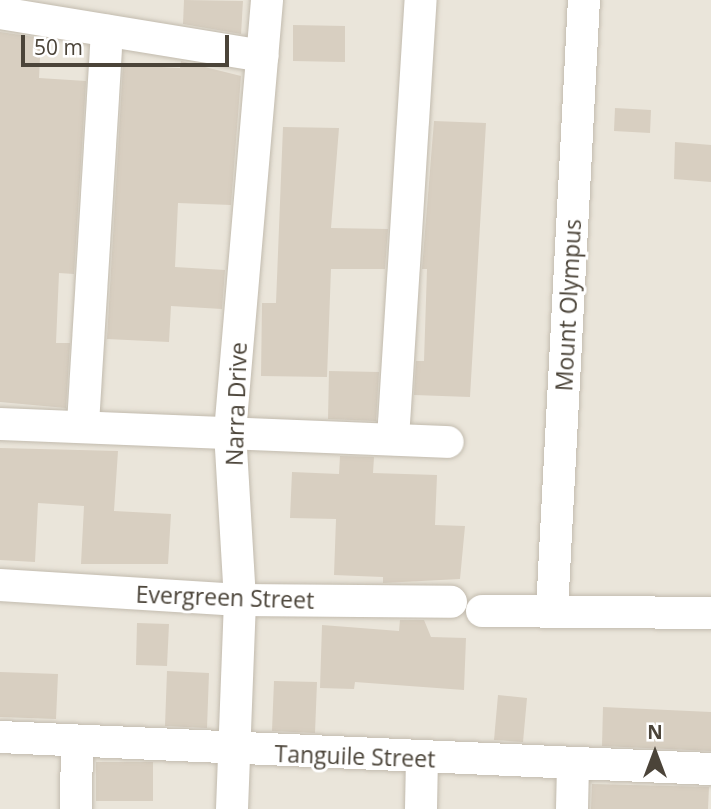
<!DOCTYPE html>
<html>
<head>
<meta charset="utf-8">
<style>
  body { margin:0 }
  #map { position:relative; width:711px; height:809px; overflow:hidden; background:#f6f3ec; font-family:"Open Sans",sans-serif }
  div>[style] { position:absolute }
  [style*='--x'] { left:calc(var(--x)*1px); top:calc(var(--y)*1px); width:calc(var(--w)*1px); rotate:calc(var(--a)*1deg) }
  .residential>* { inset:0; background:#eae5da }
  .building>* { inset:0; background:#d8cfc1 }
  .roads { filter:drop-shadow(0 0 2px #c2bbae) drop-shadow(0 0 2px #c2bbae) }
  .minor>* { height:32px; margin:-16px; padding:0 16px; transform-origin:16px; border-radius:16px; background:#fff }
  span { translate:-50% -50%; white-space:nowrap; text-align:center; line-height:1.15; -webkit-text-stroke:6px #fff; paint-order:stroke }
  .street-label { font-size:23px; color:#4b4439 }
  .north { position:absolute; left:620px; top:718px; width:70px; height:70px; -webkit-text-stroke:5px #fff; paint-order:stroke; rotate:0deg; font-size:19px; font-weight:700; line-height:28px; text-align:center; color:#4b4439 }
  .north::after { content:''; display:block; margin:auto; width:24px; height:32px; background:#4b4439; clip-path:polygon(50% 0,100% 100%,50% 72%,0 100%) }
  .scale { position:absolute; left:21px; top:35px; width:208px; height:32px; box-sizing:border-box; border:4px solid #4b4439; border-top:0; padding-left:9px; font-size:21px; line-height:24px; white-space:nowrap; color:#4b4439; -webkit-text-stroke:5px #fff; paint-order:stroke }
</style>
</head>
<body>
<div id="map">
  <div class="residential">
    <div style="clip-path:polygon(0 0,711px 0,711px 809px,0 809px)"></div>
  </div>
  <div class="building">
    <div style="clip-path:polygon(184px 0,243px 1px,241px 34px,183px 24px)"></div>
    <div style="clip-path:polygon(293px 25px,345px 26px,345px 62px,293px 61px)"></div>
    <div style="clip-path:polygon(0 32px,41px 38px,39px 78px,86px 81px,74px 274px,59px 273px,56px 343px,70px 343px,66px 408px,0 402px)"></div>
    <div style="clip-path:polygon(181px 61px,241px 76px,231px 205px,178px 203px,175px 267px,225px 270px,222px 309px,171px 306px,169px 342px,107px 339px,123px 65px,180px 68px)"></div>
    <div style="clip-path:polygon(615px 108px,651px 110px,650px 133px,614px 131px)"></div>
    <div style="clip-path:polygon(434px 121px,486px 123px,470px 397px,414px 395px,416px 361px,424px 361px,427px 269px,422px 269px)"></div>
    <div style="clip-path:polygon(283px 127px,339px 128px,331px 228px,388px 229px,385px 269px,331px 269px,327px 377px,261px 376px,262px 303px,276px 303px)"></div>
    <div style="clip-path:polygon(675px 142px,711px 145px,711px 182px,674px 179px)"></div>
    <div style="clip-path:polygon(329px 371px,379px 372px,376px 421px,328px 419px)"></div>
    <div style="clip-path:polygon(0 448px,118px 451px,114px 511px,171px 514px,168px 564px,81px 564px,84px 506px,38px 503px,35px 562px,0 560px)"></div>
    <div style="clip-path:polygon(340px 456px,374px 457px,373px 473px,437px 475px,435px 525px,465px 526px,460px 579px,383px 583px,383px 577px,334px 575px,336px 519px,290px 518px,292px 472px,339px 474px)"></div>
    <div style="clip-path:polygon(400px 620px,424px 620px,431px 637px,466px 638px,464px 690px,355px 682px,354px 689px,320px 688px,322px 625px,399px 631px)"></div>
    <div style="clip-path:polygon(137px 623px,169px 624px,167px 666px,136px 665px)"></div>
    <div style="clip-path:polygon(167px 671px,209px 673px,207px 728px,165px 726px)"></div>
    <div style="clip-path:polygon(0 672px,58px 674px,56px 719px,0 717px)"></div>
    <div style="clip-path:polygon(274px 681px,317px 682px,315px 733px,272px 731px)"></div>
    <div style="clip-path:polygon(498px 695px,527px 698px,523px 742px,494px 740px)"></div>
    <div style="clip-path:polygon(603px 707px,711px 712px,711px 751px,602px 746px)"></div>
    <div style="clip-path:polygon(96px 762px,153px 762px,153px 801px,96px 801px)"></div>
    <div style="clip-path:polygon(592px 784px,709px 787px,708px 809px,591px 809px)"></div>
  </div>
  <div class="roads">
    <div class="minor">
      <div style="--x:0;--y:13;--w:266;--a:9.3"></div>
      <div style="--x:0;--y:424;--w:448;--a:2.3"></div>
      <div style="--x:83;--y:424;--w:394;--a:-86.5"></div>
      <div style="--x:393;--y:439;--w:440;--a:-86.4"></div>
      <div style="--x:0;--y:585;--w:240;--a:3.6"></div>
      <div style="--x:240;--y:600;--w:211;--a:0.5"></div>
      <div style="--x:552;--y:610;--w:611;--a:-87"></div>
      <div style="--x:482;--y:611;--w:229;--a:0.5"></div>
      <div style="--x:0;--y:737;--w:712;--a:2.58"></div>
      <div style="--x:76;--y:809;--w:68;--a:-89.2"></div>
      <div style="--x:232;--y:809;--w:209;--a:-87.8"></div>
      <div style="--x:240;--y:600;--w:168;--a:-93.4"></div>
      <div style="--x:230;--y:432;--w:434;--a:-85.1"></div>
      <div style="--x:421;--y:809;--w:50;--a:-88.9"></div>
      <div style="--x:572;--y:809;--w:45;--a:-88.7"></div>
    </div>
  </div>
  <div class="street-label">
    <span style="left:568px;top:305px;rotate:-87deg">Mount Olympus</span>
    <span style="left:236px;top:404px;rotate:-88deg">Narra Drive</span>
    <span style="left:225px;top:597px;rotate:2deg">Evergreen Street</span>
    <span style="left:355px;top:756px;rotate:2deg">Tanguile Street</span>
  </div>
  <div class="north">N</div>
  <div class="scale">50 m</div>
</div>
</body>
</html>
